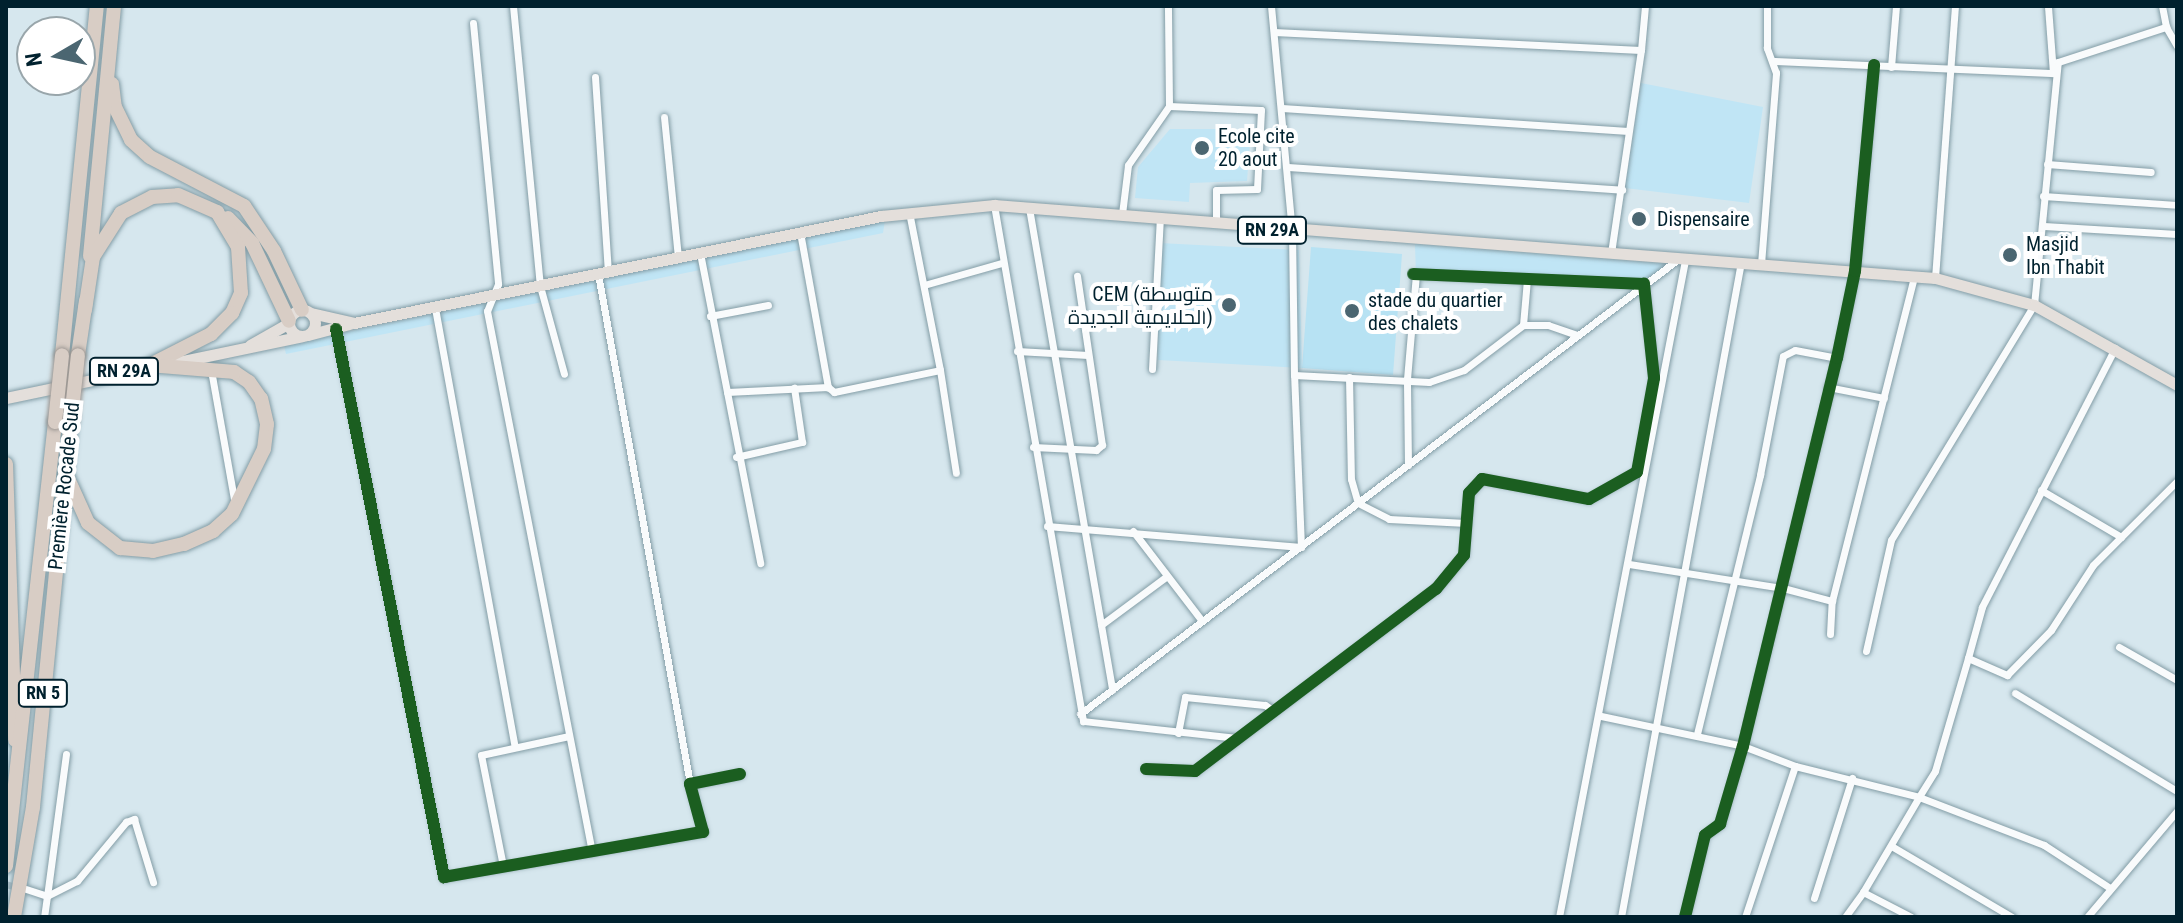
<!DOCTYPE html>
<html>
<head>
<meta charset="utf-8">
<style>
  body { margin:0 }
  #map { position:relative; width:2183px; height:923px; overflow:hidden; background:#d6e7ee; font-family:"Roboto Condensed",Cairo,sans-serif }
  div>[style] { position:absolute }
  [style*='--x'] { left:calc(var(--x)*1px); top:calc(var(--y)*1px); width:calc(var(--w)*1px); rotate:calc(var(--a)*1deg) }
  .built>* { inset:0; background:#c0e5f5 }
  .green>* { inset:0; background:#b7e2f3 }
  .minor-tunnel>* { height:7px; margin-top:-3.5px; transform-origin:0; background:repeating-linear-gradient(90deg,#abbfc8 0 7px,transparent 0 10.5px) }
  .roads { filter:drop-shadow(0 0 2px #839da6) drop-shadow(0 0 2px #839da6) }
  .minor>* { height:7px; margin:-3.5px; padding:0 3.5px; transform-origin:3.5px; border-radius:3.5px; background:#f9fbfc }
  .primary>* { height:11px; margin:-5.5px; padding:0 5.5px; transform-origin:5.5px; border-radius:5.5px; background:#e4dfdb }
  .primary>.ring { margin:-5.5px; padding:0; box-sizing:content-box; background:none; border:11px solid #e4dfdb; border-radius:50% }
  .motorway>* { height:14px; margin:-7px; padding:0 7px; transform-origin:7px; border-radius:7px; background:#d8cdc5 }
  .bridges { filter:drop-shadow(0 0 2px #9b9692) drop-shadow(0 0 2px #9b9692) }
  .motorway-bridge>* { height:14px; margin:-7px; padding:0 7px; transform-origin:7px; border-radius:7px; background:#d8cdc5 }
  .cycleway>* { height:12px; margin:-6px; padding:0 6px; transform-origin:6px; border-radius:6px; background:#1b5e20 }
  .dots>* { width:22px; height:22px; translate:-50% -50%; box-sizing:border-box; border:4px solid #fff; border-radius:50% }
  span { translate:-50% -50%; white-space:nowrap; text-align:center; line-height:1.15; -webkit-text-stroke:8px #fff; paint-order:stroke }
  .shield-label span { padding:2px 6px; background:#fff; border:2px solid; border-radius:6px; -webkit-text-stroke-width:0 }
  .shield-label { font-size:18px; color:#00212e; font-weight:700 }
  .poi-label { font-size:20px; color:#00212e }
  .left { translate:0 -50%; text-align:left }
  .right { translate:-100% -50%; text-align:right }
  .street-label { font-size:20px; color:#00212e }
  .frame { position:absolute; inset:0; border:8px solid #00212e; pointer-events:none }
  .north { position:absolute; left:16px; top:16px; width:80px; height:80px; box-sizing:border-box; background:#fff; border:2px solid #99a6ab; border-radius:50%; rotate:261deg; font-size:22px; font-weight:700; line-height:32px; text-align:center; color:#00212e }
  .north::after { content:''; display:block; margin:auto; width:28px; height:36px; background:#4b6671; clip-path:polygon(50% 0,100% 100%,50% 72%,0 100%) }
</style>
</head>
<body>
<div id="map">
  <div class="built">
    <div style="clip-path:polygon(1641px 83px,1763px 107px,1749px 203px,1625px 188px)"></div>
    <div style="clip-path:polygon(1170px 129px,1251px 129px,1247px 181px,1190px 183px,1189px 202px,1135px 198px,1138px 167px)"></div>
    <div style="clip-path:polygon(885px 220px,883px 233px,286px 354px,284px 345px)"></div>
    <div style="clip-path:polygon(1159px 243px,1299px 250px,1302px 368px,1158px 360px)"></div>
    <div style="clip-path:polygon(1415px 244px,1670px 264px,1644px 284px,1416px 275px)"></div>
  </div>
  <div class="green">
    <div style="clip-path:polygon(1311px 247px,1402px 254px,1393px 375px,1302px 368px)"></div>
  </div>
  <div class="minor-tunnel">
    <div style="--x:6;--y:884;--w:15;--a:16"></div>
  </div>
  <div class="roads">
    <div class="minor">
      <div style="--x:513;--y:6;--w:281;--a:84.5"></div>
      <div style="--x:540;--y:286;--w:91;--a:74.7"></div>
      <div style="--x:1271;--y:6;--w:227;--a:84.7"></div>
      <div style="--x:1292;--y:232;--w:143;--a:89.2"></div>
      <div style="--x:2162;--y:6;--w:21;--a:79"></div>
      <div style="--x:2166;--y:27;--w:22;--a:60"></div>
      <div style="--x:473;--y:23;--w:262;--a:84.5"></div>
      <div style="--x:498;--y:284;--w:29;--a:112"></div>
      <div style="--x:487;--y:311;--w:551;--a:79.02"></div>
      <div style="--x:1274;--y:32;--w:367;--a:2.8"></div>
      <div style="--x:1641;--y:50;--w:44;--a:-84.8"></div>
      <div style="--x:1773;--y:61;--w:280;--a:2.5"></div>
      <div style="--x:2053;--y:73;--w:67;--a:-94.3"></div>
      <div style="--x:1891;--y:67;--w:61;--a:-85.3"></div>
      <div style="--x:595;--y:77;--w:195;--a:86.2"></div>
      <div style="--x:1169;--y:106;--w:92;--a:2.5"></div>
      <div style="--x:1261;--y:110;--w:79;--a:92.9"></div>
      <div style="--x:1257;--y:189;--w:41;--a:178.6"></div>
      <div style="--x:1216;--y:190;--w:32;--a:90"></div>
      <div style="--x:1282;--y:108;--w:347;--a:3.8"></div>
      <div style="--x:664;--y:117;--w:141;--a:84.3"></div>
      <div style="--x:1260;--y:137;--w:24;--a:2"></div>
      <div style="--x:2047;--y:164;--w:104;--a:4.4"></div>
      <div style="--x:1288;--y:167;--w:335;--a:3.9"></div>
      <div style="--x:2043;--y:196;--w:134;--a:3.8"></div>
      <div style="--x:994;--y:205;--w:524;--a:80.21"></div>
      <div style="--x:1083;--y:721;--w:156;--a:6.3"></div>
      <div style="--x:1029;--y:208;--w:489;--a:80.2"></div>
      <div style="--x:909;--y:212;--w:161;--a:78.9"></div>
      <div style="--x:1122;--y:214;--w:49;--a:-83"></div>
      <div style="--x:1128;--y:165;--w:72;--a:-55.2"></div>
      <div style="--x:1169;--y:106;--w:100;--a:-90.6"></div>
      <div style="--x:2044;--y:226;--w:133;--a:3.4"></div>
      <div style="--x:800;--y:232;--w:158;--a:79.8"></div>
      <div style="--x:700;--y:253;--w:316;--a:79"></div>
      <div style="--x:1611;--y:253;--w:205;--a:-81.6"></div>
      <div style="--x:1761;--y:264;--w:192;--a:-85.5"></div>
      <div style="--x:1776;--y:73;--w:27;--a:-110"></div>
      <div style="--x:1767;--y:48;--w:42;--a:-90"></div>
      <div style="--x:598;--y:274;--w:518;--a:79.77"></div>
      <div style="--x:1935;--y:278;--w:273;--a:-85.8"></div>
      <div style="--x:924;--y:285;--w:81;--a:-15.8"></div>
      <div style="--x:435;--y:308;--w:446;--a:79.7"></div>
      <div style="--x:710;--y:316;--w:59;--a:-10.7"></div>
      <div style="--x:1523;--y:325;--w:46;--a:-85"></div>
      <div style="--x:336;--y:329;--w:559;--a:78.85"></div>
      <div style="--x:444;--y:877;--w:263;--a:-9.9"></div>
      <div style="--x:703;--y:832;--w:50;--a:-105.2"></div>
      <div style="--x:690;--y:784;--w:51;--a:-11.3"></div>
      <div style="--x:2115;--y:348;--w:291;--a:117.2"></div>
      <div style="--x:1982;--y:607;--w:53;--a:105.4"></div>
      <div style="--x:1968;--y:658;--w:43;--a:23.6"></div>
      <div style="--x:2007;--y:675;--w:63;--a:-45.6"></div>
      <div style="--x:2051;--y:630;--w:77;--a:-57.1"></div>
      <div style="--x:2093;--y:565;--w:119;--a:-45"></div>
      <div style="--x:1017;--y:351;--w:71;--a:3.2"></div>
      <div style="--x:1152;--y:369;--w:152;--a:-87"></div>
      <div style="--x:211;--y:370;--w:131;--a:79.9"></div>
      <div style="--x:1349;--y:377;--w:102;--a:88.9"></div>
      <div style="--x:1351;--y:479;--w:25;--a:74"></div>
      <div style="--x:1358;--y:503;--w:35;--a:27"></div>
      <div style="--x:1389;--y:519;--w:77;--a:3"></div>
      <div style="--x:1828;--y:387;--w:57;--a:11.1"></div>
      <div style="--x:727;--y:392;--w:101;--a:-2.8"></div>
      <div style="--x:828;--y:387;--w:8;--a:40"></div>
      <div style="--x:834;--y:392;--w:108;--a:-11.7"></div>
      <div style="--x:940;--y:370;--w:104;--a:81.2"></div>
      <div style="--x:1033;--y:447;--w:63;--a:2.7"></div>
      <div style="--x:1096;--y:450;--w:8;--a:-40"></div>
      <div style="--x:1102;--y:445;--w:171;--a:-98.4"></div>
      <div style="--x:736;--y:457;--w:68;--a:-12.8"></div>
      <div style="--x:802;--y:442;--w:55;--a:-98.4"></div>
      <div style="--x:1408;--y:465;--w:86;--a:-90.7"></div>
      <div style="--x:1407;--y:379;--w:104;--a:-85.1"></div>
      <div style="--x:2041;--y:490;--w:93;--a:30.4"></div>
      <div style="--x:1047;--y:526;--w:255;--a:4.7"></div>
      <div style="--x:1301;--y:547;--w:172;--a:-92.3"></div>
      <div style="--x:1294;--y:375;--w:135;--a:3"></div>
      <div style="--x:1429;--y:382;--w:37;--a:-19"></div>
      <div style="--x:1464;--y:370;--w:74;--a:-37.3"></div>
      <div style="--x:1523;--y:325;--w:25;--a:0"></div>
      <div style="--x:1548;--y:325;--w:31;--a:19"></div>
      <div style="--x:1133;--y:531;--w:113;--a:52.5"></div>
      <div style="--x:1629;--y:564;--w:156;--a:8.9"></div>
      <div style="--x:1783;--y:588;--w:51;--a:14.9"></div>
      <div style="--x:1101;--y:625;--w:82;--a:-36.6"></div>
      <div style="--x:1830;--y:634;--w:33;--a:-87"></div>
      <div style="--x:1832;--y:601;--w:334;--a:-75.8"></div>
      <div style="--x:2119;--y:647;--w:67;--a:29.6"></div>
      <div style="--x:1866;--y:651;--w:114;--a:-77.3"></div>
      <div style="--x:1891;--y:540;--w:275;--a:-58.7"></div>
      <div style="--x:2034;--y:305;--w:244;--a:-84.4"></div>
      <div style="--x:2058;--y:62;--w:114;--a:-18"></div>
      <div style="--x:1968;--y:658;--w:118;--a:106.3"></div>
      <div style="--x:1935;--y:771;--w:31;--a:122"></div>
      <div style="--x:1919;--y:797;--w:134;--a:21"></div>
      <div style="--x:2044;--y:845;--w:79;--a:33.1"></div>
      <div style="--x:2015;--y:693;--w:189;--a:31.2"></div>
      <div style="--x:1080;--y:714;--w:750;--a:-37.25"></div>
      <div style="--x:1601;--y:716;--w:145;--a:11.9"></div>
      <div style="--x:1743;--y:746;--w:56;--a:21"></div>
      <div style="--x:1795;--y:766;--w:128;--a:14"></div>
      <div style="--x:1919;--y:797;--w:110;--a:120.5"></div>
      <div style="--x:1863;--y:892;--w:54;--a:27.5"></div>
      <div style="--x:1178;--y:733;--w:37;--a:-79"></div>
      <div style="--x:1185;--y:697;--w:80;--a:5.7"></div>
      <div style="--x:1265;--y:705;--w:11;--a:34"></div>
      <div style="--x:1697;--y:734;--w:267;--a:-76.3"></div>
      <div style="--x:1760;--y:475;--w:121;--a:-79.1"></div>
      <div style="--x:1783;--y:356;--w:13;--a:-27"></div>
      <div style="--x:1795;--y:350;--w:43;--a:10.8"></div>
      <div style="--x:66;--y:754;--w:143;--a:97.6"></div>
      <div style="--x:47;--y:896;--w:34;--a:-27"></div>
      <div style="--x:77;--y:881;--w:77;--a:-50.3"></div>
      <div style="--x:126;--y:822;--w:9;--a:-21"></div>
      <div style="--x:134;--y:819;--w:66;--a:73.2"></div>
      <div style="--x:1146;--y:769;--w:49;--a:2.3"></div>
      <div style="--x:1195;--y:771;--w:302;--a:-37.1"></div>
      <div style="--x:1436;--y:589;--w:44;--a:-50.5"></div>
      <div style="--x:1464;--y:555;--w:62;--a:-85.4"></div>
      <div style="--x:1469;--y:493;--w:19;--a:-47"></div>
      <div style="--x:1482;--y:479;--w:109;--a:10.6"></div>
      <div style="--x:1589;--y:499;--w:55;--a:-29.4"></div>
      <div style="--x:1637;--y:472;--w:96;--a:-79.7"></div>
      <div style="--x:1654;--y:378;--w:95;--a:-96.1"></div>
      <div style="--x:1644;--y:284;--w:231;--a:-177.5"></div>
      <div style="--x:1893;--y:847;--w:138;--a:30.5"></div>
      <div style="--x:503;--y:866;--w:113;--a:-101.2"></div>
      <div style="--x:481;--y:755;--w:90;--a:-12.2"></div>
      <div style="--x:26;--y:889;--w:22;--a:18"></div>
      <div style="--x:47;--y:896;--w:21;--a:98"></div>
      <div style="--x:1814;--y:898;--w:126;--a:-72.4"></div>
      <div style="--x:1559;--y:917;--w:669;--a:-79.14"></div>
      <div style="--x:1621;--y:917;--w:666;--a:-79.62"></div>
      <div style="--x:1685;--y:917;--w:84;--a:-76.3"></div>
      <div style="--x:1705;--y:835;--w:19;--a:-36"></div>
      <div style="--x:1720;--y:824;--w:81;--a:-73.6"></div>
      <div style="--x:1743;--y:746;--w:399;--a:-76.4"></div>
      <div style="--x:1837;--y:358;--w:89;--a:-78.3"></div>
      <div style="--x:1855;--y:271;--w:207;--a:-84.7"></div>
      <div style="--x:1745;--y:917;--w:159;--a:-71.7"></div>
      <div style="--x:1845;--y:917;--w:31;--a:-54"></div>
      <div style="--x:2087;--y:917;--w:139;--a:-49.7"></div>
    </div>
    <div class="primary">
      <div class="ring" style="left:289px;top:310px;width:15px;height:15px"></div>
      <div style="--x:311;--y:313;--w:44;--a:13.1"></div>
      <div style="--x:354;--y:323;--w:538;--a:-11.48"></div>
      <div style="--x:881;--y:216;--w:114;--a:-5.6"></div>
      <div style="--x:994;--y:205;--w:944;--a:4.44"></div>
      <div style="--x:1935;--y:278;--w:103;--a:15.3"></div>
      <div style="--x:2034;--y:305;--w:164;--a:29.2"></div>
      <div style="--x:308;--y:335;--w:42;--a:-15"></div>
      <div style="--x:250;--y:345;--w:45;--a:-29.4"></div>
      <div style="--x:6;--y:398;--w:302;--a:-11.8"></div>
    </div>
    <div class="motorway">
      <div style="--x:112;--y:84;--w:23;--a:83"></div>
      <div style="--x:115;--y:107;--w:37;--a:64"></div>
      <div style="--x:131;--y:140;--w:25;--a:42"></div>
      <div style="--x:150;--y:157;--w:106;--a:27.5"></div>
      <div style="--x:244;--y:206;--w:54;--a:56.3"></div>
      <div style="--x:274;--y:251;--w:65;--a:64.6"></div>
      <div style="--x:228;--y:218;--w:35;--a:46"></div>
      <div style="--x:252;--y:243;--w:86;--a:64.6"></div>
      <div style="--x:90;--y:256;--w:251;--a:-84.5"></div>
      <div style="--x:85;--y:310;--w:54;--a:-81.4"></div>
      <div style="--x:93;--y:257;--w:52;--a:-57.5"></div>
      <div style="--x:121;--y:213;--w:35;--a:-27"></div>
      <div style="--x:152;--y:197;--w:26;--a:-4"></div>
      <div style="--x:178;--y:195;--w:43;--a:23.6"></div>
      <div style="--x:217;--y:212;--w:41;--a:59"></div>
      <div style="--x:238;--y:247;--w:46;--a:86.3"></div>
      <div style="--x:241;--y:293;--w:22;--a:114"></div>
      <div style="--x:232;--y:313;--w:30;--a:135"></div>
      <div style="--x:211;--y:334;--w:66;--a:153"></div>
      <div style="--x:62;--y:355;--w:351;--a:-84.3"></div>
      <div style="--x:78;--y:355;--w:55;--a:-81.6"></div>
      <div style="--x:6;--y:464;--w:276;--a:88.1"></div>
      <div style="--x:65;--y:472;--w:56;--a:65.7"></div>
      <div style="--x:88;--y:523;--w:41;--a:38"></div>
      <div style="--x:120;--y:548;--w:33;--a:5"></div>
      <div style="--x:153;--y:551;--w:32;--a:-13"></div>
      <div style="--x:184;--y:544;--w:32;--a:-24"></div>
      <div style="--x:213;--y:531;--w:25;--a:-42"></div>
      <div style="--x:232;--y:514;--w:72;--a:-63.8"></div>
      <div style="--x:264;--y:449;--w:25;--a:-83"></div>
      <div style="--x:267;--y:424;--w:26;--a:-103"></div>
      <div style="--x:261;--y:399;--w:21;--a:-125"></div>
      <div style="--x:249;--y:382;--w:18;--a:-146"></div>
      <div style="--x:234;--y:372;--w:85;--a:-175.3"></div>
      <div style="--x:6;--y:866;--w:447;--a:-83.7"></div>
      <div style="--x:14;--y:917;--w:112;--a:-80.2"></div>
      <div style="--x:33;--y:807;--w:390;--a:-84.4"></div>
    </div>
  </div>
  <div class="bridges">
    <div class="motorway-bridge">
      <div style="--x:71;--y:419;--w:64;--a:-83.8"></div>
      <div style="--x:55;--y:422;--w:67;--a:-84"></div>
    </div>
  </div>
  <div class="cycleway">
    <div style="--x:336;--y:329;--w:559;--a:78.85"></div>
    <div style="--x:444;--y:877;--w:263;--a:-9.9"></div>
    <div style="--x:703;--y:832;--w:50;--a:-105.2"></div>
    <div style="--x:690;--y:784;--w:51;--a:-11.3"></div>
    <div style="--x:1146;--y:769;--w:49;--a:2.3"></div>
    <div style="--x:1195;--y:771;--w:302;--a:-37.1"></div>
    <div style="--x:1436;--y:589;--w:44;--a:-50.5"></div>
    <div style="--x:1464;--y:555;--w:62;--a:-85.4"></div>
    <div style="--x:1469;--y:493;--w:19;--a:-47"></div>
    <div style="--x:1482;--y:479;--w:109;--a:10.6"></div>
    <div style="--x:1589;--y:499;--w:55;--a:-29.4"></div>
    <div style="--x:1637;--y:472;--w:96;--a:-79.7"></div>
    <div style="--x:1654;--y:378;--w:95;--a:-96.1"></div>
    <div style="--x:1644;--y:284;--w:231;--a:-177.5"></div>
    <div style="--x:1685;--y:917;--w:84;--a:-76.3"></div>
    <div style="--x:1705;--y:835;--w:19;--a:-36"></div>
    <div style="--x:1720;--y:824;--w:81;--a:-73.6"></div>
    <div style="--x:1743;--y:746;--w:399;--a:-76.4"></div>
    <div style="--x:1837;--y:358;--w:89;--a:-78.3"></div>
    <div style="--x:1855;--y:271;--w:207;--a:-84.7"></div>
  </div>
  <div class="dots">
    <div style="left:1202px;top:148px;background:#4b6671"></div>
    <div style="left:1639px;top:219px;background:#4b6671"></div>
    <div style="left:2010px;top:255px;background:#4b6671"></div>
    <div style="left:1229px;top:305px;background:#4b6671"></div>
    <div style="left:1352px;top:311px;background:#4b6671"></div>
  </div>
  <div class="shield-label">
    <span style="left:1272px;top:230px">RN 29A</span>
    <span style="left:124px;top:371px">RN 29A</span>
    <span style="left:43px;top:693px">RN 5</span>
  </div>
  <div class="poi-label">
    <span class="left" style="left:1218px;top:148px">Ecole cite<br>20 aout</span>
    <span class="left" style="left:1657px;top:219px">Dispensaire</span>
    <span class="left" style="left:2026px;top:256px">Masjid<br>Ibn Thabit</span>
    <span class="right" style="left:1213px;top:306px">CEM (متوسطة<br>الحلايمية الجديدة)</span>
    <span class="left" style="left:1368px;top:312px">stade du quartier<br>des chalets</span>
  </div>
  <div class="street-label">
    <span style="left:64px;top:486px;rotate:-84deg">Première Rocade Sud</span>
  </div>
  <div class="frame"></div>
  <div class="north">N</div>
</div>
</body>
</html>
